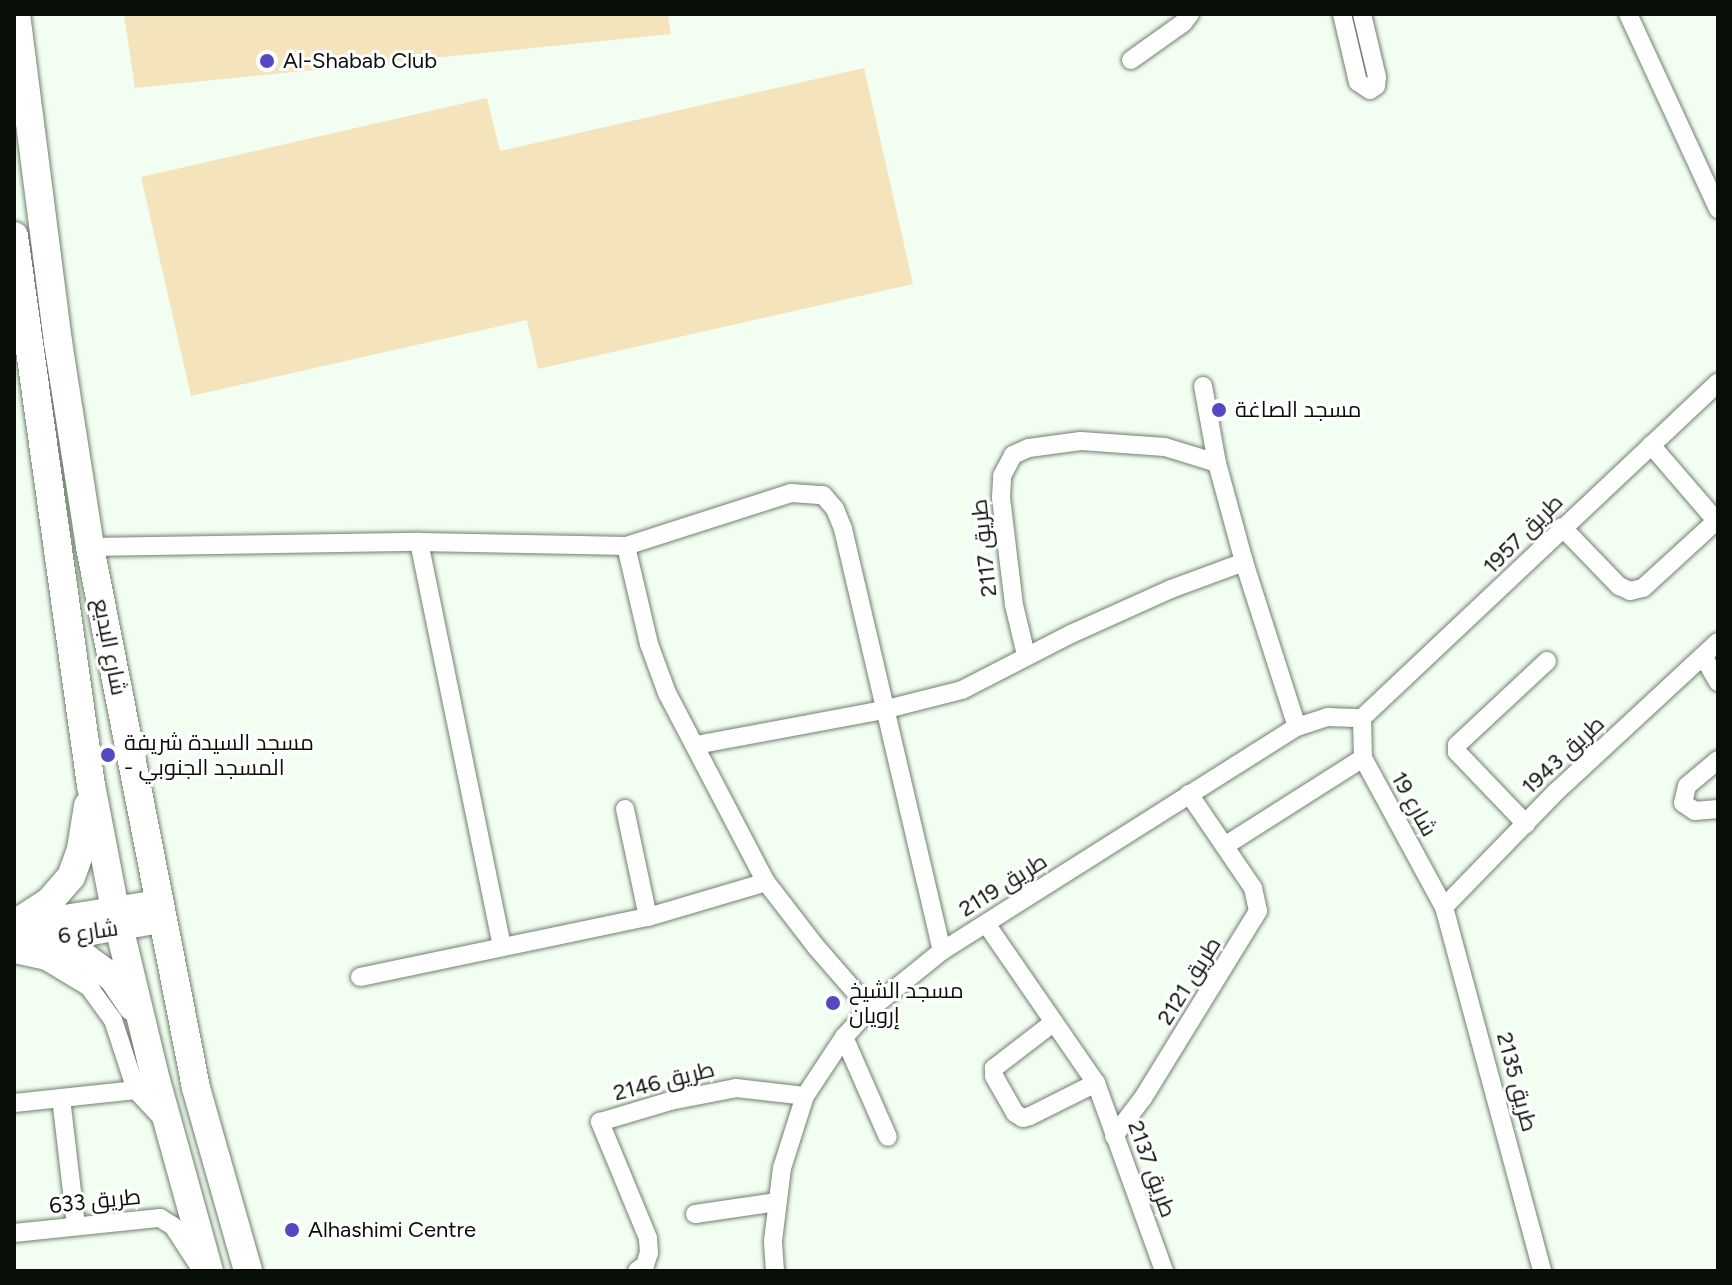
<!DOCTYPE html>
<html>
<head>
<meta charset="utf-8">
<style>
  body { margin:0 }
  #map { position:relative; width:1732px; height:1285px; overflow:hidden; background:#f3fef2; font-family:Figtree,Cairo,sans-serif }
  div>[style] { position:absolute }
  [style*='--x'] { left:calc(var(--x)*1px); top:calc(var(--y)*1px); width:calc(var(--w)*1px); rotate:calc(var(--a)*1deg) }
  .green>* { inset:0; background:#f4e3bb }
  .roads { filter:drop-shadow(0 0 2px #70806e) drop-shadow(0 0 2px #70806e) }
  .street>* { height:18px; margin:-9px; padding:0 9px; transform-origin:9px; border-radius:9px; background:#fff }
  .secondary>* { height:24px; margin:-12px; padding:0 12px; transform-origin:12px; border-radius:12px; background:#fff }
  .primary>* { height:28px; margin:-14px; padding:0 14px; transform-origin:14px; border-radius:14px; background:#fff }
  .dots>* { width:22px; height:22px; translate:-50% -50%; box-sizing:border-box; border:4px solid #fff; border-radius:50% }
  span { translate:-50% -50%; white-space:nowrap; text-align:center; line-height:1.15; -webkit-text-stroke:6px #fff; paint-order:stroke }
  .poi-label { font-size:22px; color:#090f08 }
  .left { translate:0 -50%; text-align:left }
  .street-label { font-size:22px; color:#090f08 }
  .frame { position:absolute; inset:0; border:16px solid #090f08; pointer-events:none }
</style>
</head>
<body>
<div id="map">
  <div class="green">
    <div style="clip-path:polygon(124px 14px,668px 14px,671px 34px,135px 88px)"></div>
    <div style="clip-path:polygon(864px 68px,913px 284px,538px 369px,527px 320px,191px 396px,141px 177px,487px 98px,500px 151px)"></div>
  </div>
  <div class="roads">
    <div class="street">
      <div style="--x:1342;--y:14;--w:70;--a:76.8"></div>
      <div style="--x:1358;--y:82;--w:14;--a:34"></div>
      <div style="--x:1370;--y:90;--w:7;--a:-34"></div>
      <div style="--x:1376;--y:86;--w:9;--a:-84"></div>
      <div style="--x:1377;--y:77;--w:65;--a:-103.4"></div>
      <div style="--x:1628;--y:14;--w:215;--a:65.2"></div>
      <div style="--x:1131;--y:60;--w:64;--a:-35.4"></div>
      <div style="--x:1183;--y:23;--w:11;--a:-52"></div>
      <div style="--x:1203;--y:386;--w:78;--a:79.7"></div>
      <div style="--x:1217;--y:463;--w:103;--a:74.7"></div>
      <div style="--x:1244;--y:562;--w:173;--a:72.2"></div>
      <div style="--x:1651;--y:445;--w:103;--a:49.3"></div>
      <div style="--x:1562;--y:527;--w:82;--a:46"></div>
      <div style="--x:1619;--y:586;--w:12;--a:24"></div>
      <div style="--x:1630;--y:591;--w:13;--a:-13"></div>
      <div style="--x:1643;--y:588;--w:99;--a:-42.5"></div>
      <div style="--x:419;--y:542;--w:412;--a:78.4"></div>
      <div style="--x:626;--y:546;--w:101;--a:76.8"></div>
      <div style="--x:649;--y:644;--w:52;--a:69.8"></div>
      <div style="--x:667;--y:693;--w:213;--a:62.4"></div>
      <div style="--x:766;--y:882;--w:83;--a:52.3"></div>
      <div style="--x:817;--y:948;--w:81;--a:49"></div>
      <div style="--x:90;--y:547;--w:329;--a:-0.9"></div>
      <div style="--x:419;--y:542;--w:207;--a:1.1"></div>
      <div style="--x:626;--y:546;--w:173;--a:-17.8"></div>
      <div style="--x:791;--y:493;--w:32;--a:4"></div>
      <div style="--x:823;--y:495;--w:18;--a:49"></div>
      <div style="--x:835;--y:509;--w:22;--a:68"></div>
      <div style="--x:843;--y:529;--w:433;--a:76.8"></div>
      <div style="--x:1026;--y:655;--w:51;--a:-103.5"></div>
      <div style="--x:1014;--y:605;--w:108;--a:-96.9"></div>
      <div style="--x:1001;--y:498;--w:22;--a:-87"></div>
      <div style="--x:1002;--y:476;--w:24;--a:-62"></div>
      <div style="--x:1013;--y:455;--w:17;--a:-24"></div>
      <div style="--x:1029;--y:448;--w:52;--a:-7.7"></div>
      <div style="--x:1081;--y:441;--w:84;--a:4.1"></div>
      <div style="--x:1165;--y:447;--w:54;--a:17.1"></div>
      <div style="--x:1703;--y:656;--w:30;--a:60"></div>
      <div style="--x:1362;--y:718;--w:40;--a:88.6"></div>
      <div style="--x:1363;--y:758;--w:170;--a:61.5"></div>
      <div style="--x:1444;--y:907;--w:377;--a:74.9"></div>
      <div style="--x:1362;--y:718;--w:489;--a:-43.3"></div>
      <div style="--x:696;--y:745;--w:190;--a:-10.6"></div>
      <div style="--x:883;--y:710;--w:81;--a:-14.2"></div>
      <div style="--x:962;--y:690;--w:123;--a:-27.2"></div>
      <div style="--x:1071;--y:634;--w:110;--a:-24.2"></div>
      <div style="--x:1171;--y:589;--w:78;--a:-20.3"></div>
      <div style="--x:1718;--y:760;--w:40;--a:140"></div>
      <div style="--x:1687;--y:786;--w:17;--a:103"></div>
      <div style="--x:1683;--y:803;--w:14;--a:34"></div>
      <div style="--x:1695;--y:811;--w:23;--a:-5"></div>
      <div style="--x:625;--y:809;--w:110;--a:78"></div>
      <div style="--x:1526;--y:824;--w:100;--a:-133.8"></div>
      <div style="--x:1457;--y:752;--w:7;--a:-90"></div>
      <div style="--x:1457;--y:745;--w:123;--a:-43"></div>
      <div style="--x:1226;--y:845;--w:162;--a:-32.4"></div>
      <div style="--x:1444;--y:907;--w:162;--a:-45.8"></div>
      <div style="--x:1557;--y:791;--w:219;--a:-42.8"></div>
      <div style="--x:987;--y:925;--w:192;--a:55.4"></div>
      <div style="--x:1096;--y:1083;--w:200;--a:70.1"></div>
      <div style="--x:14;--y:954;--w:33;--a:12"></div>
      <div style="--x:46;--y:961;--w:50;--a:31.2"></div>
      <div style="--x:89;--y:987;--w:41;--a:54"></div>
      <div style="--x:113;--y:1020;--w:74;--a:71.8"></div>
      <div style="--x:136;--y:1090;--w:40;--a:47"></div>
      <div style="--x:360;--y:977;--w:294;--a:-11.8"></div>
      <div style="--x:648;--y:917;--w:123;--a:-16.5"></div>
      <div style="--x:1054;--y:1022;--w:76;--a:142.5"></div>
      <div style="--x:994;--y:1068;--w:8;--a:90"></div>
      <div style="--x:994;--y:1076;--w:43;--a:60.4"></div>
      <div style="--x:1015;--y:1113;--w:9;--a:32"></div>
      <div style="--x:1023;--y:1118;--w:7;--a:-16"></div>
      <div style="--x:1030;--y:1116;--w:74;--a:-26.6"></div>
      <div style="--x:844;--y:1037;--w:109;--a:66.3"></div>
      <div style="--x:61;--y:1098;--w:129;--a:83.3"></div>
      <div style="--x:14;--y:1103;--w:123;--a:-6.1"></div>
      <div style="--x:1114;--y:1136;--w:48;--a:-52.7"></div>
      <div style="--x:1143;--y:1098;--w:220;--a:-58.4"></div>
      <div style="--x:1258;--y:911;--w:24;--a:-102"></div>
      <div style="--x:1253;--y:888;--w:114;--a:-124.2"></div>
      <div style="--x:695;--y:1214;--w:83;--a:-8.3"></div>
      <div style="--x:14;--y:1233;--w:147;--a:-5.9"></div>
      <div style="--x:160;--y:1218;--w:15;--a:32"></div>
      <div style="--x:173;--y:1226;--w:51;--a:56.9"></div>
      <div style="--x:637;--y:1271;--w:10;--a:-37"></div>
      <div style="--x:645;--y:1265;--w:13;--a:-72"></div>
      <div style="--x:649;--y:1253;--w:15;--a:-94"></div>
      <div style="--x:648;--y:1238;--w:126;--a:-112.5"></div>
      <div style="--x:600;--y:1122;--w:73;--a:-16.7"></div>
      <div style="--x:670;--y:1101;--w:67;--a:-11.1"></div>
      <div style="--x:736;--y:1088;--w:69;--a:6.6"></div>
      <div style="--x:775;--y:1271;--w:30;--a:-94"></div>
      <div style="--x:773;--y:1241;--w:74;--a:-83"></div>
      <div style="--x:782;--y:1168;--w:76;--a:-72.3"></div>
      <div style="--x:805;--y:1096;--w:71;--a:-56.5"></div>
      <div style="--x:844;--y:1037;--w:38;--a:-47"></div>
      <div style="--x:870;--y:1009;--w:92;--a:-38.9"></div>
      <div style="--x:942;--y:951;--w:420;--a:-32.3"></div>
      <div style="--x:1297;--y:727;--w:33;--a:-18"></div>
      <div style="--x:1328;--y:717;--w:34;--a:2"></div>
    </div>
    <div class="secondary">
      <div style="--x:17;--y:920;--w:41;--a:-2.8"></div>
      <div style="--x:58;--y:918;--w:101;--a:-9.1"></div>
      <div style="--x:32;--y:938;--w:42;--a:-2.7"></div>
      <div style="--x:74;--y:936;--w:88;--a:-9.8"></div>
    </div>
    <div class="primary">
      <div style="--x:16;--y:14;--w:331;--a:82.7"></div>
      <div style="--x:58;--y:342;--w:207;--a:81.1"></div>
      <div style="--x:90;--y:547;--w:551;--a:78.91"></div>
      <div style="--x:196;--y:1088;--w:190;--a:74.1"></div>
      <div style="--x:14;--y:236;--w:554;--a:82.02"></div>
      <div style="--x:91;--y:785;--w:127;--a:79.1"></div>
      <div style="--x:115;--y:910;--w:168;--a:76.5"></div>
      <div style="--x:154;--y:1073;--w:205;--a:74.5"></div>
      <div style="--x:21;--y:920;--w:33;--a:-33"></div>
      <div style="--x:49;--y:902;--w:33;--a:-49"></div>
      <div style="--x:71;--y:877;--w:30;--a:-70"></div>
      <div style="--x:81;--y:849;--w:44;--a:-80.8"></div>
      <div style="--x:18;--y:938;--w:72;--a:16.9"></div>
      <div style="--x:87;--y:959;--w:32;--a:36"></div>
      <div style="--x:113;--y:978;--w:34;--a:56"></div>
    </div>
  </div>
  <div class="dots">
    <div style="left:267px;top:61px;background:#524ac1"></div>
    <div style="left:1219px;top:410px;background:#524ac1"></div>
    <div style="left:108px;top:755px;background:#524ac1"></div>
    <div style="left:833px;top:1003px;background:#524ac1"></div>
    <div style="left:292px;top:1230px;background:#524ac1"></div>
  </div>
  <div class="poi-label">
    <span class="left" style="left:283px;top:61px">Al-Shabab Club</span>
    <span class="left" style="left:1235px;top:410px">مسجد الصاغة</span>
    <span class="left" style="left:124px;top:755px">مسجد السيدة شريفة<br>- المسجد الجنوبي</span>
    <span class="left" style="left:849px;top:1003px">مسجد الشيخ<br>إرويان</span>
    <span class="left" style="left:308px;top:1230px">Alhashimi Centre</span>
  </div>
  <div class="street-label">
    <span style="left:1523px;top:534px;rotate:-45deg">طريق 1957</span>
    <span style="left:984px;top:548px;rotate:-96deg">طريق 2117</span>
    <span style="left:110px;top:647px;rotate:79deg">شارع البديع</span>
    <span style="left:1563px;top:755px;rotate:-43deg">طريق 1943</span>
    <span style="left:1414px;top:804px;rotate:61deg">شارع 19</span>
    <span style="left:1003px;top:885px;rotate:-32deg">طريق 2119</span>
    <span style="left:88px;top:932px;rotate:-8deg">شارع 6</span>
    <span style="left:1189px;top:981px;rotate:-58deg">طريق 2121</span>
    <span style="left:664px;top:1081px;rotate:-14deg">طريق 2146</span>
    <span style="left:1517px;top:1082px;rotate:75deg">طريق 2135</span>
    <span style="left:1152px;top:1169px;rotate:70deg">طريق 2137</span>
    <span style="left:95px;top:1201px;rotate:-6deg">طريق 633</span>
  </div>
  <div class="frame"></div>
</div>
</body>
</html>
